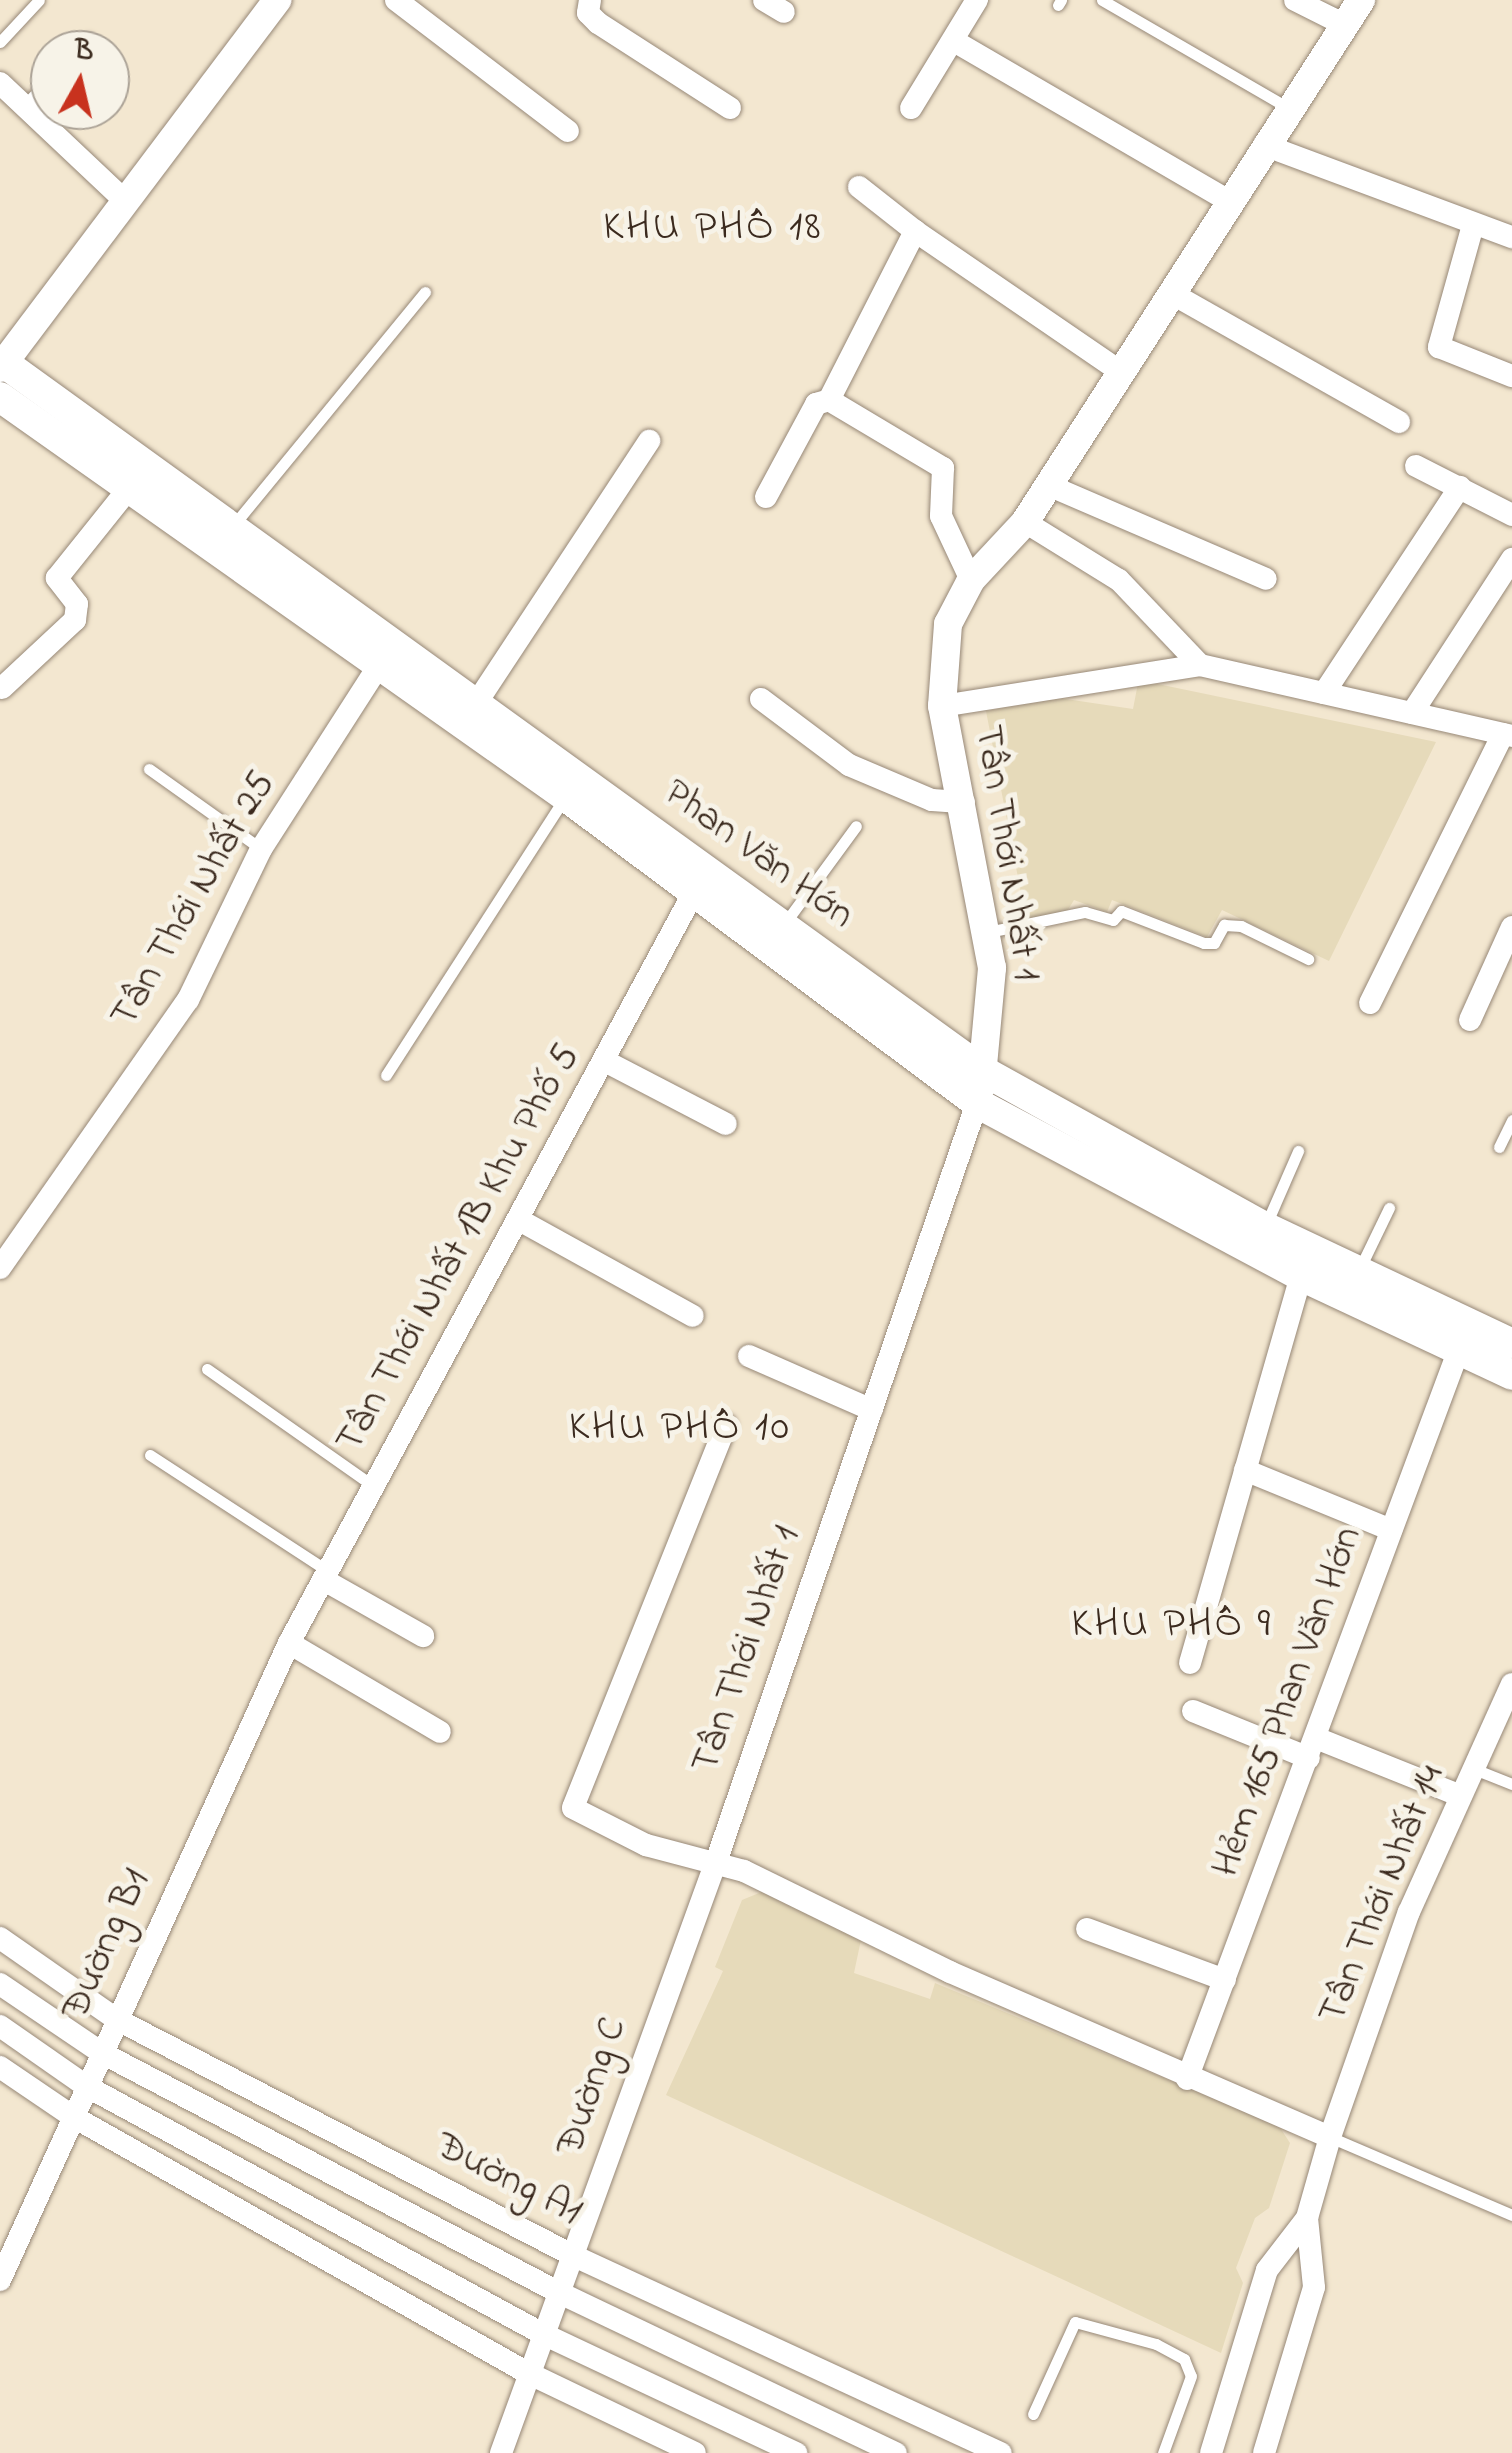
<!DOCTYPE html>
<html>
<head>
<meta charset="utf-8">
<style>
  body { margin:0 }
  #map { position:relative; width:1512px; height:2453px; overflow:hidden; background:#f3e7d0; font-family:"Indie Flower",sans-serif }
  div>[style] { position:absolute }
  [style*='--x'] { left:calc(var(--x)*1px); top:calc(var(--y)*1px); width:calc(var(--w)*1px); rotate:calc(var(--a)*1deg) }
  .built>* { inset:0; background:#e6daba }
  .roads { filter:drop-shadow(0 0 2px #978877) drop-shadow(0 0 2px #978877) }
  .service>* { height:11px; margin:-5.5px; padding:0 5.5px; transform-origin:5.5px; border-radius:5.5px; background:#fff }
  .minor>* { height:22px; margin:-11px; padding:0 11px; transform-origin:11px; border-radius:11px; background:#fff }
  .tertiary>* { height:28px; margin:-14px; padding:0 14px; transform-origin:14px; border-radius:14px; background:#fff }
  .secondary>* { height:30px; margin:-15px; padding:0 15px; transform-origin:15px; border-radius:15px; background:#fff }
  span { translate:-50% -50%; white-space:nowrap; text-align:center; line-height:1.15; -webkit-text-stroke:10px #f7f3e8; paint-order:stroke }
  .street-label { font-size:40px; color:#3b2a1e }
  .neighbourhood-label { font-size:42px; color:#3b2a1e; letter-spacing:2.5px }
  .north { position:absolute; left:30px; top:30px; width:100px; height:100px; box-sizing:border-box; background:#f7f3e8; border:2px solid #aca397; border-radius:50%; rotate:8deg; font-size:28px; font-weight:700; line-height:40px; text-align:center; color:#3b2a1e }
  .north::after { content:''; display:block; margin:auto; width:35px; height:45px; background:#c8321e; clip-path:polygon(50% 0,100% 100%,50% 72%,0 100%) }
</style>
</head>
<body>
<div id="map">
  <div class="built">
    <div style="clip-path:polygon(1148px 682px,1436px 742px,1329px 961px,1222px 910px,1207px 937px,1112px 900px,1107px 912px,1074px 900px,1066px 913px,1026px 919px,986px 711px,1059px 698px,1133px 709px,1138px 683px)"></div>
    <div style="clip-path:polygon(764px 1891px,862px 1935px,854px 1973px,930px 1999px,935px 1983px,1279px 2126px,1290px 2143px,1269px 2208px,1255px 2218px,1236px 2268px,1243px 2283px,1221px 2353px,666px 2095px,723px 1971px,715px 1967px,742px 1900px)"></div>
  </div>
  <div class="roads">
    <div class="service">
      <div style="--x:1102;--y:0;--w:215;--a:30.1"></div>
      <div style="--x:1058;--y:5;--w:6;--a:-59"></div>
      <div style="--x:0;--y:42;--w:57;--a:-47.1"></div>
      <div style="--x:77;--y:50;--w:16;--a:-45"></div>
      <div style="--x:24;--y:106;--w:38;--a:-47"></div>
      <div style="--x:232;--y:527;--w:304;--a:-50.6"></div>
      <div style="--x:149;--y:769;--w:138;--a:35.5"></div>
      <div style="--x:785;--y:923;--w:120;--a:-53.8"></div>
      <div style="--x:988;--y:932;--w:99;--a:-11.7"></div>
      <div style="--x:1085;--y:912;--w:29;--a:16"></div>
      <div style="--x:1113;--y:920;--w:12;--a:-48"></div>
      <div style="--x:1121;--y:911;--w:89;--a:21.1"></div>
      <div style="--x:1204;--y:943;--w:10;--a:0"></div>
      <div style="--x:1214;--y:943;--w:21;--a:-61"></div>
      <div style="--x:1224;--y:925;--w:17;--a:3"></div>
      <div style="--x:1241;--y:926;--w:75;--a:26.2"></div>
      <div style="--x:386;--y:1075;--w:327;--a:-57.2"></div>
      <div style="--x:1499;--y:1147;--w:30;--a:-64"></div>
      <div style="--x:1265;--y:1227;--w:83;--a:-66.5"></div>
      <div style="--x:1359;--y:1270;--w:69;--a:-64.2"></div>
      <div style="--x:207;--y:1369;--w:202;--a:35.1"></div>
      <div style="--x:150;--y:1455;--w:212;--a:33.1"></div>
      <div style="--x:1474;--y:1769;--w:41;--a:21.5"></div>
      <div style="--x:1330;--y:2137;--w:198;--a:23.2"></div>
      <div style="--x:1033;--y:2414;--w:101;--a:-65.5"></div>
      <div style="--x:1075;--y:2322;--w:84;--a:15.2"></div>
      <div style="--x:1156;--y:2344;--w:32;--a:28"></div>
      <div style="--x:1184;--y:2359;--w:18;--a:68"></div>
      <div style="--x:1191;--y:2376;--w:82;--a:110"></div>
    </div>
    <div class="minor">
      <div style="--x:396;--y:0;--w:216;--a:37.3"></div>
      <div style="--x:590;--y:0;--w:13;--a:99"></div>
      <div style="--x:588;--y:13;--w:14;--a:45"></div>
      <div style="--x:598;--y:23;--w:157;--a:32.8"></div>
      <div style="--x:764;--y:0;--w:23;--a:31"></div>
      <div style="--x:1295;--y:0;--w:54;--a:26.6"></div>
      <div style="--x:954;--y:41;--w:318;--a:30.2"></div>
      <div style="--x:0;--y:83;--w:169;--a:43.3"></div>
      <div style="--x:911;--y:108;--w:127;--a:-58.6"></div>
      <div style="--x:1264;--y:145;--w:265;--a:20.4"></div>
      <div style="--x:859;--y:187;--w:71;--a:38.2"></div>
      <div style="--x:1473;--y:225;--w:127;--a:105.6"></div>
      <div style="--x:1439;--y:347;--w:79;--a:21.7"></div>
      <div style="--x:1171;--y:293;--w:262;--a:29.5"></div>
      <div style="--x:829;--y:400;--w:133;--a:30.8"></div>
      <div style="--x:943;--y:468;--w:48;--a:92.4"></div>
      <div style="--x:941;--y:516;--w:71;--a:64.9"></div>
      <div style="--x:1416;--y:466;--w:108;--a:27"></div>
      <div style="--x:1048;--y:485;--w:237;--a:23.3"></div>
      <div style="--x:766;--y:497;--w:106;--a:-61.7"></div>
      <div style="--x:816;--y:404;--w:14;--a:-17"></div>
      <div style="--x:829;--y:400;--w:190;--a:-63"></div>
      <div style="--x:915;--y:231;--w:250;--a:34.4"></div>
      <div style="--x:1025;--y:522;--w:110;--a:31.7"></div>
      <div style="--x:1119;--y:580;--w:117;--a:46.4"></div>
      <div style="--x:2;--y:688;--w:100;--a:-43"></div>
      <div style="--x:75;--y:620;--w:16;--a:-83"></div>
      <div style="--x:77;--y:604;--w:33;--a:-128"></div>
      <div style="--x:57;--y:578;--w:115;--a:-51.3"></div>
      <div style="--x:1324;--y:693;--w:247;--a:-56.6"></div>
      <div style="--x:761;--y:699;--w:110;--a:36.9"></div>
      <div style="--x:849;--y:765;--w:90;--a:22.9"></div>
      <div style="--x:932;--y:800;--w:32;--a:4"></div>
      <div style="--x:477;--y:702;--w:313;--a:-56.6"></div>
      <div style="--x:942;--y:706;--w:261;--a:-9"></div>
      <div style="--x:1200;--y:665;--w:320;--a:12.8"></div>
      <div style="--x:1412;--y:713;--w:184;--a:-57"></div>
      <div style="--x:1370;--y:1003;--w:300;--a:-63.7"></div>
      <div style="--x:1470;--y:1020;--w:102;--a:-65.7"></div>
      <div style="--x:605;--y:1061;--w:136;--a:27.5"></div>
      <div style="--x:521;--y:1221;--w:196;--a:28.9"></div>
      <div style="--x:0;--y:1268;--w:327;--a:-55"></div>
      <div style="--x:188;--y:1000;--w:168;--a:-64.2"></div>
      <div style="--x:261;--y:849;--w:219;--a:-57.3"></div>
      <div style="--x:749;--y:1356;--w:134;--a:23.7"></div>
      <div style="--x:726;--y:1425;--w:412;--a:111.8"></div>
      <div style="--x:573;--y:1808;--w:82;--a:26.9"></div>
      <div style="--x:646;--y:1845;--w:101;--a:14.9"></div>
      <div style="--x:744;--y:1871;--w:229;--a:26.1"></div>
      <div style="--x:950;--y:1972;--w:414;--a:23.5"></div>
      <div style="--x:1245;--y:1470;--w:158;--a:22.3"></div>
      <div style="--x:324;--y:1580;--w:114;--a:29.5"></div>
      <div style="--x:289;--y:1643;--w:175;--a:30.5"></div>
      <div style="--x:1190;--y:1663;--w:403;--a:-74"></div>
      <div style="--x:1193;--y:1711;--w:125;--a:22.1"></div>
      <div style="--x:1316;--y:1738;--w:156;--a:21.8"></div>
      <div style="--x:1087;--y:1929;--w:147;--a:20.3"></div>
      <div style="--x:0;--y:1938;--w:141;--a:34.9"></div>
      <div style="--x:116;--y:2019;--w:516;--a:27.36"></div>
      <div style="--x:574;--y:2256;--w:470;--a:24.8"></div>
      <div style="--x:0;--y:1984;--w:123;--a:34.1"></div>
      <div style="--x:102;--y:2053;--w:517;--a:27.66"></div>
      <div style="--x:560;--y:2293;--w:372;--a:25.5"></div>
      <div style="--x:0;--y:2026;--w:105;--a:34.9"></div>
      <div style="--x:86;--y:2086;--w:520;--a:28.49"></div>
      <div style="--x:543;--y:2334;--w:280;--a:25.2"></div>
      <div style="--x:0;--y:2067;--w:87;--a:34.2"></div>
      <div style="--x:72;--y:2116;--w:523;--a:29.41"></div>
      <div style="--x:528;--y:2373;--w:185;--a:25.6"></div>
      <div style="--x:1187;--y:2079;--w:779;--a:-69.56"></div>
      <div style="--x:0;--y:2280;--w:699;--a:-65.6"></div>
      <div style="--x:289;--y:1643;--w:855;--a:-61.67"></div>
      <div style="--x:501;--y:2453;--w:632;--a:-70.02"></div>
      <div style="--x:717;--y:1859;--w:799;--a:-71.02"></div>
      <div style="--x:1211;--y:2453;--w:191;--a:-73"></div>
      <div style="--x:1267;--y:2270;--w:66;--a:-52.4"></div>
      <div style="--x:1264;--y:2453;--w:173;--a:-73.2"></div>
      <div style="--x:1314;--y:2287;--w:69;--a:-95.8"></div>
      <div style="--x:1307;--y:2218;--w:84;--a:-74.1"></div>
      <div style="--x:1330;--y:2137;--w:238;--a:-70.7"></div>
      <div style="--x:1409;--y:1912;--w:250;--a:-65.7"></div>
    </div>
    <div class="tertiary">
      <div style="--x:0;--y:368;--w:461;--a:-53"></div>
      <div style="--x:981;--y:1087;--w:120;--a:-84.7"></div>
      <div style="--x:992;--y:968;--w:267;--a:-100.8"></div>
      <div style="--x:942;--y:706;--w:82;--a:-85.8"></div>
      <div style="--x:948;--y:624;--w:50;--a:-62.4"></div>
      <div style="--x:971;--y:580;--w:79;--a:-47"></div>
      <div style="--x:1025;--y:522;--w:621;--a:-57.23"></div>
    </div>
    <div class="secondary">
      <div style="--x:0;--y:360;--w:1215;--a:35.86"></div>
      <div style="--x:985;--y:1072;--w:320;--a:29"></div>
      <div style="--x:1265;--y:1227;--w:273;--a:25.3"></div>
      <div style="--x:0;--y:397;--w:692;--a:35.23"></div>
      <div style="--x:565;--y:796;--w:514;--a:36.69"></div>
      <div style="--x:977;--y:1103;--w:367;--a:28.1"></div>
      <div style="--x:1301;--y:1276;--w:233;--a:25.1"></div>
    </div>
  </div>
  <div class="street-label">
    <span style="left:1006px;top:853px;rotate:81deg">Tân Thới Nhất 1</span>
    <span style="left:758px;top:855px;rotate:36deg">Phan Văn Hớn</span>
    <span style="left:194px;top:900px;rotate:-60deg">Tân Thới Nhất 25</span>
    <span style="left:459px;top:1249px;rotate:-61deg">Tân Thới Nhất 1B Khu Phố 5</span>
    <span style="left:747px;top:1650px;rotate:-71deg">Tân Thới Nhất 1</span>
    <span style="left:1288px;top:1702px;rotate:-70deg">Hẻm 165 Phan Văn Hớn</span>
    <span style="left:1383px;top:1895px;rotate:-68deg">Tân Thới Nhất 14</span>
    <span style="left:107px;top:1945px;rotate:-66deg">Đường B1</span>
    <span style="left:593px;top:2087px;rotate:-71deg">Đường C</span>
    <span style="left:508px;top:2180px;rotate:27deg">Đường A1</span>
  </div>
  <div class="neighbourhood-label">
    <span style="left:713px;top:228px">KHU PHỐ 18</span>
    <span style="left:680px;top:1428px">KHU PHỐ 10</span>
    <span style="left:1172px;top:1625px">KHU PHỐ 9</span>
  </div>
  <div class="north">B</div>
</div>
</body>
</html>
